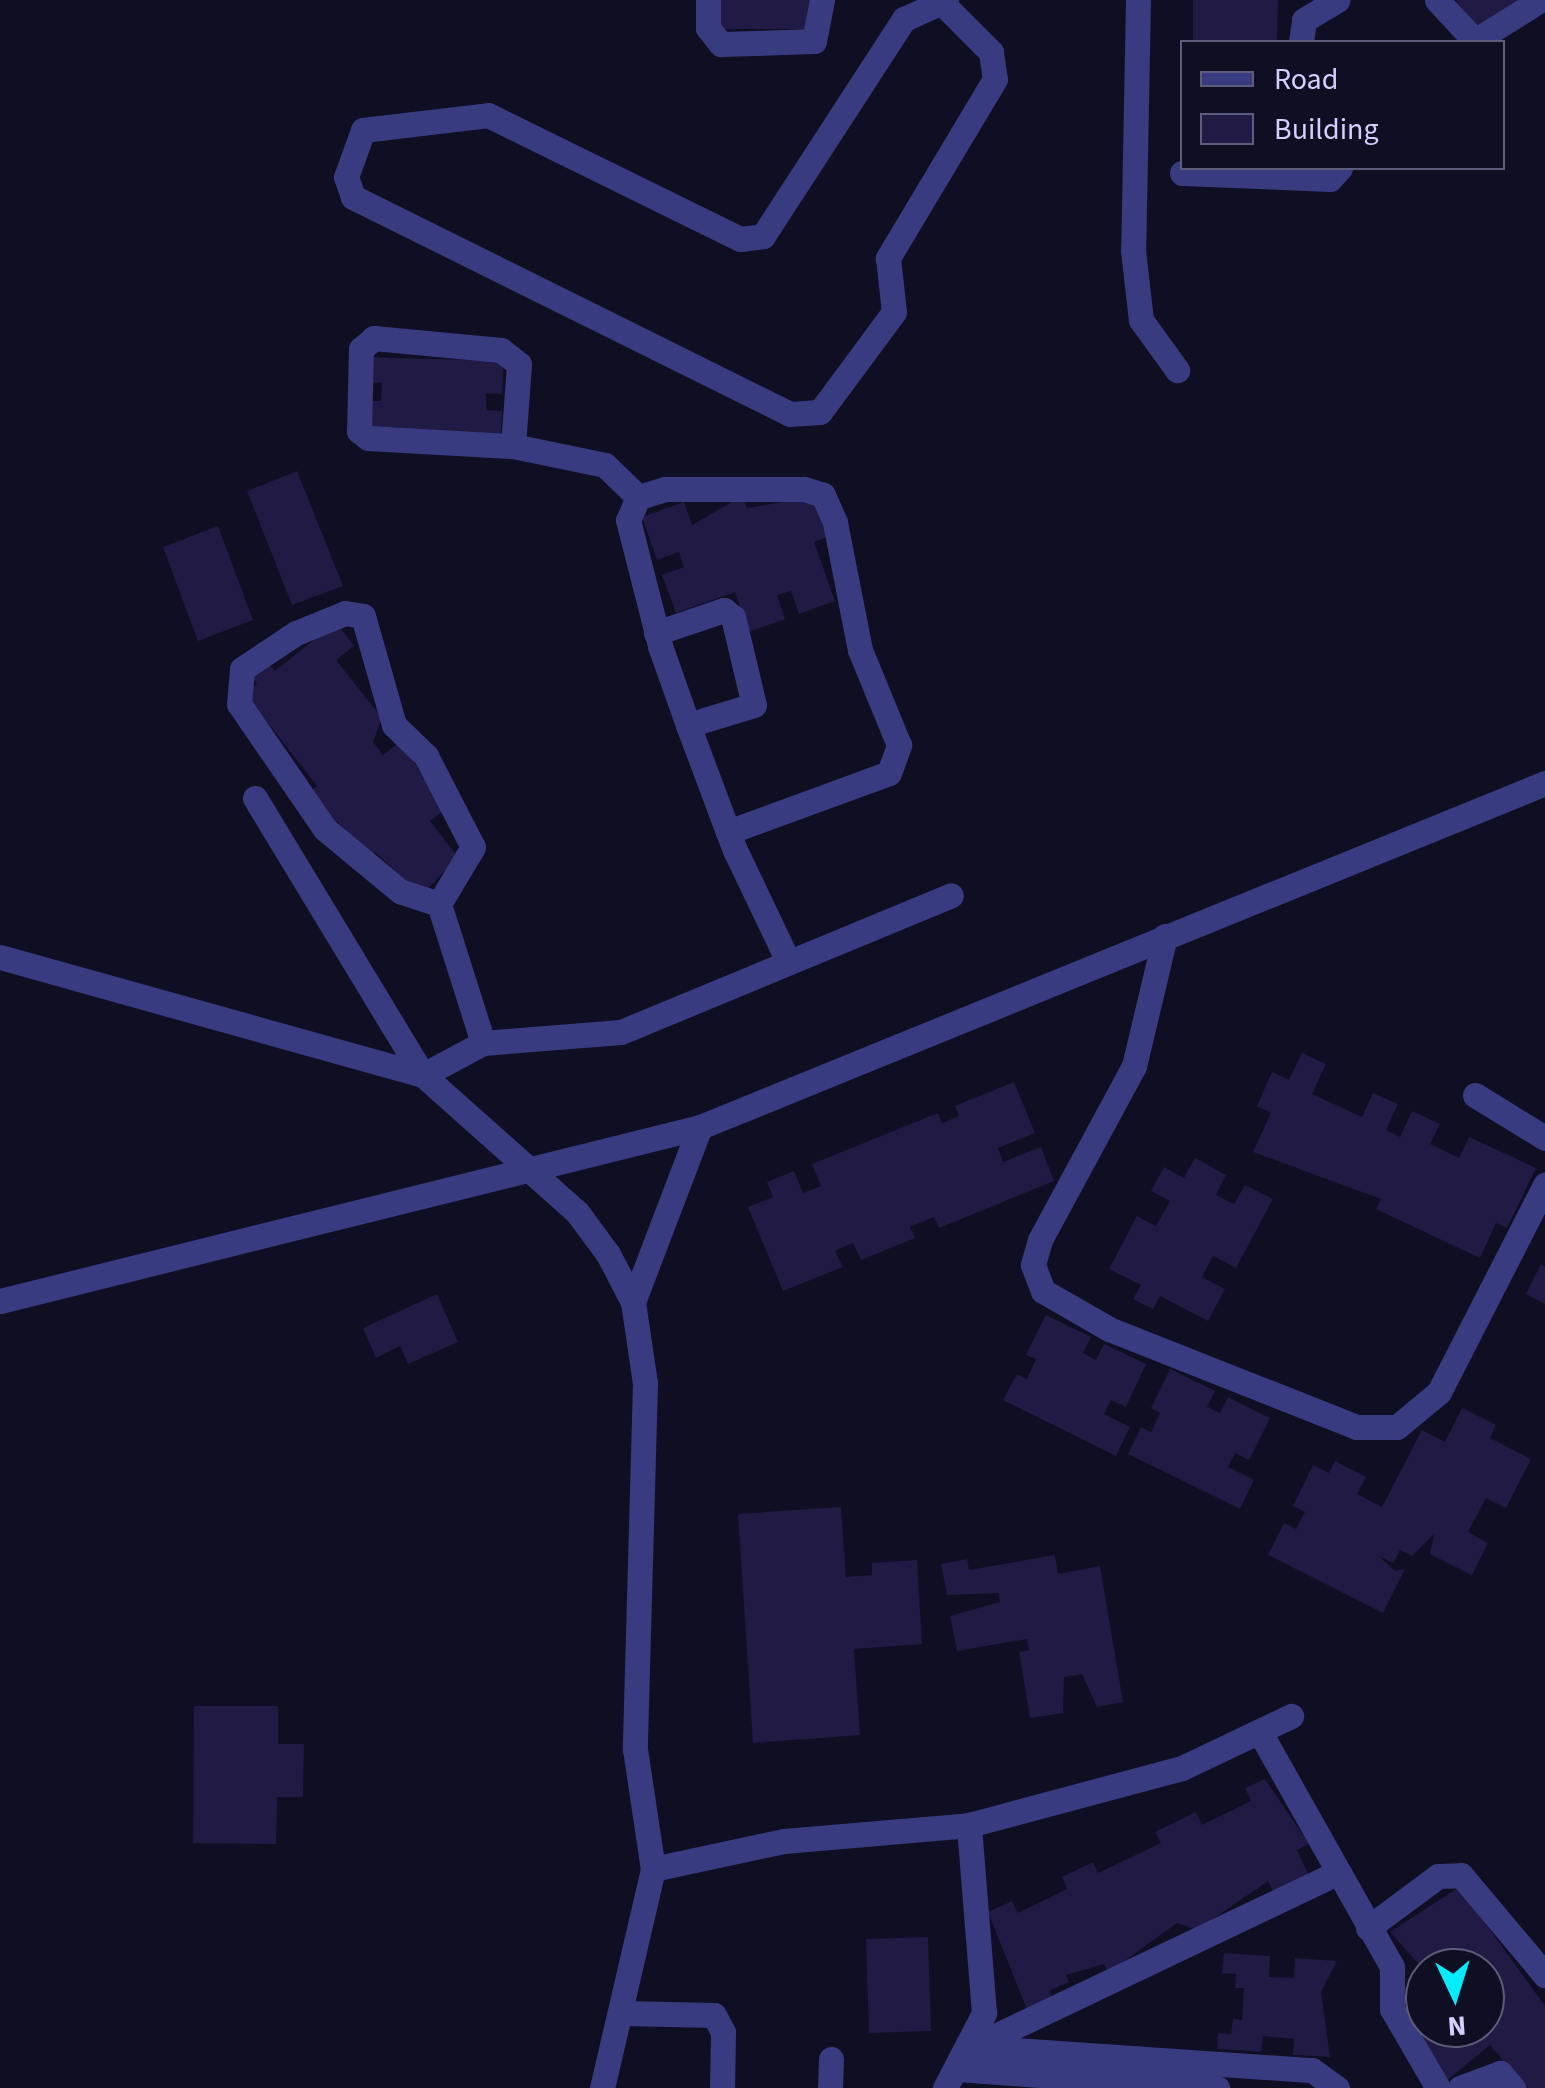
<!DOCTYPE html>
<html>
<head>
<meta charset="utf-8">
<style>
  body { margin:0 }
  #map { position:relative; width:1545px; height:2088px; overflow:hidden; background:#100e23; font-family:"Source Sans 3",sans-serif }
  div>[style] { position:absolute }
  [style*='--x'] { left:calc(var(--x)*1px); top:calc(var(--y)*1px); width:calc(var(--w)*1px); rotate:calc(var(--a)*1deg) }
  .building>* { inset:0; background:#201a44 }
  .minor>* { height:25px; margin:-12.5px; padding:0 12.5px; transform-origin:12.5px; border-radius:12.5px; background:#393b81 }
  span { translate:-50% -50%; white-space:nowrap; text-align:center; line-height:1.15; -webkit-text-stroke:9px #100e23; paint-order:stroke }
  .legend { position:absolute; left:1180px; top:40px; width:325px; height:130px; box-sizing:border-box; background:#100e23; border:2px solid #5e5c7b; margin:0; padding:12px 18px; list-style:none; font-size:30px; color:#d3d0ff }
  .legend li { display:flex; align-items:center; gap:20px; height:50px }
  .legend b { width:50px; border:2px solid #5e5c7b }
  .north { position:absolute; left:1405px; top:1948px; width:100px; height:100px; box-sizing:border-box; background:#100e23; border:2px solid #5e5c7b; border-radius:50%; rotate:176deg; font-size:28px; font-weight:700; line-height:40px; text-align:center; color:#d3d0ff }
  .north::after { content:''; display:block; margin:auto; width:35px; height:45px; background:#02edf9; clip-path:polygon(50% 0,100% 100%,50% 72%,0 100%) }
</style>
</head>
<body>
<div id="map">
  <div class="building">
    <div style="clip-path:polygon(721px 0,814px 0,813px 29px,721px 29px)"></div>
    <div style="clip-path:polygon(1193px 0,1278px 0,1277px 42px,1193px 42px)"></div>
    <div style="clip-path:polygon(1456px 0,1524px 0,1474px 29px)"></div>
    <div style="clip-path:polygon(367px 357px,504px 361px,502px 394px,486px 393px,486px 410px,502px 411px,501px 436px,365px 431px,366px 401px,381px 401px,382px 383px,367px 382px)"></div>
    <div style="clip-path:polygon(297px 471px,343px 586px,292px 605px,247px 491px)"></div>
    <div style="clip-path:polygon(742px 496px,747px 508px,813px 497px,827px 537px,814px 542px,835px 601px,799px 614px,791px 591px,777px 595px,785px 619px,749px 632px,735px 592px,676px 613px,662px 575px,684px 567px,679px 552px,657px 560px,642px 517px,684px 502px,692px 525px)"></div>
    <div style="clip-path:polygon(218px 526px,253px 620px,198px 641px,163px 547px)"></div>
    <div style="clip-path:polygon(336px 622px,354px 646px,336px 660px,382px 718px,373px 742px,383px 755px,400px 742px,446px 809px,430px 821px,458px 857px,422px 895px,375px 852px,367px 858px,337px 821px,332px 826px,306px 795px,317px 786px,245px 693px,257px 684px,251px 676px,268px 663px,275px 671px)"></div>
    <div style="clip-path:polygon(1302px 1053px,1326px 1064px,1312px 1094px,1362px 1117px,1373px 1093px,1398px 1104px,1386px 1130px,1400px 1137px,1412px 1111px,1440px 1124px,1430px 1144px,1459px 1158px,1469px 1137px,1536px 1168px,1507px 1228px,1496px 1223px,1480px 1258px,1376px 1209px,1381px 1199px,1253px 1152px,1271px 1113px,1257px 1106px,1272px 1072px,1289px 1080px)"></div>
    <div style="clip-path:polygon(1014px 1082px,1035px 1133px,998px 1148px,1003px 1162px,1041px 1147px,1054px 1181px,939px 1228px,934px 1217px,910px 1227px,915px 1238px,861px 1260px,853px 1243px,835px 1251px,843px 1267px,783px 1291px,748px 1207px,773px 1197px,767px 1182px,794px 1171px,803px 1193px,821px 1186px,812px 1164px,938px 1113px,942px 1123px,959px 1116px,955px 1106px)"></div>
    <div style="clip-path:polygon(1195px 1158px,1226px 1175px,1216px 1195px,1234px 1204px,1245px 1185px,1273px 1199px,1236px 1268px,1213px 1256px,1202px 1277px,1225px 1289px,1208px 1321px,1160px 1296px,1153px 1309px,1133px 1299px,1141px 1285px,1109px 1269px,1137px 1216px,1156px 1226px,1170px 1201px,1151px 1191px,1164px 1167px,1184px 1178px)"></div>
    <div style="clip-path:polygon(1541px 1264px,1545px 1267px,1545px 1304px,1526px 1294px)"></div>
    <div style="clip-path:polygon(437px 1294px,458px 1342px,408px 1364px,400px 1346px,376px 1358px,363px 1328px)"></div>
    <div style="clip-path:polygon(1046px 1315px,1091px 1337px,1083px 1353px,1096px 1360px,1104px 1344px,1146px 1364px,1126px 1407px,1111px 1400px,1104px 1414px,1130px 1427px,1116px 1456px,1003px 1400px,1017px 1374px,1027px 1379px,1036px 1359px,1026px 1355px)"></div>
    <div style="clip-path:polygon(1170px 1369px,1215px 1391px,1207px 1407px,1220px 1413px,1228px 1397px,1270px 1418px,1249px 1460px,1235px 1453px,1228px 1467px,1254px 1480px,1240px 1509px,1128px 1454px,1141px 1427px,1151px 1432px,1160px 1413px,1151px 1408px)"></div>
    <div style="clip-path:polygon(1462px 1408px,1496px 1425px,1490px 1438px,1531px 1459px,1506px 1508px,1486px 1498px,1468px 1532px,1488px 1543px,1472px 1575px,1430px 1554px,1434px 1534px,1412px 1556px,1400px 1550px,1393px 1563px,1379px 1556px,1395px 1571px,1405px 1569px,1383px 1613px,1268px 1555px,1284px 1523px,1296px 1529px,1305px 1512px,1293px 1506px,1313px 1465px,1329px 1473px,1335px 1461px,1366px 1477px,1357px 1494px,1382px 1507px,1422px 1430px,1445px 1442px)"></div>
    <div style="clip-path:polygon(841px 1507px,846px 1577px,872px 1575px,872px 1563px,917px 1560px,922px 1644px,854px 1649px,860px 1735px,753px 1743px,738px 1514px)"></div>
    <div style="clip-path:polygon(1055px 1555px,1058px 1574px,1100px 1566px,1123px 1702px,1097px 1707px,1082px 1674px,1064px 1677px,1063px 1713px,1030px 1718px,1019px 1652px,1029px 1650px,1027px 1639px,957px 1651px,950px 1616px,1000px 1602px,999px 1593px,947px 1595px,941px 1564px,967px 1559px,969px 1570px)"></div>
    <div style="clip-path:polygon(194px 1706px,278px 1706px,278px 1744px,304px 1744px,303px 1797px,277px 1797px,276px 1844px,193px 1843px)"></div>
    <div style="clip-path:polygon(1265px 1779px,1309px 1844px,1297px 1850px,1309px 1876px,1274px 1893px,1268px 1881px,1197px 1930px,1177px 1923px,1108px 1973px,1104px 1964px,1066px 1975px,1069px 1982px,1049px 1991px,1054px 1999px,1028px 2012px,988px 1912px,1012px 1901px,1018px 1913px,1067px 1889px,1062px 1877px,1093px 1862px,1098px 1873px,1161px 1843px,1155px 1832px,1196px 1812px,1202px 1825px,1251px 1801px,1245px 1788px)"></div>
    <div style="clip-path:polygon(1459px 1887px,1545px 2006px,1545px 2088px,1526px 2088px,1490px 2045px,1444px 2083px,1397px 2006px,1425px 1985px,1425px 2028px,1485px 2028px,1485px 1968px,1425px 1971px,1390px 1932px)"></div>
    <div style="clip-path:polygon(928px 1937px,931px 2031px,869px 2033px,866px 1939px)"></div>
    <div style="clip-path:polygon(1224px 1953px,1270px 1956px,1269px 1977px,1294px 1978px,1295px 1958px,1337px 1961px,1321px 1992px,1330px 2057px,1293px 2055px,1294px 2039px,1263px 2036px,1261px 2052px,1217px 2049px,1218px 2033px,1231px 2034px,1233px 2019px,1242px 2020px,1244px 1988px,1235px 1988px,1236px 1974px,1222px 1973px)"></div>
  </div>
  <div class="minor">
    <div style="--x:708;--y:0;--w:28;--a:90"></div>
    <div style="--x:708;--y:28;--w:21;--a:51"></div>
    <div style="--x:721;--y:44;--w:93;--a:-1.8"></div>
    <div style="--x:814;--y:41;--w:42;--a:-79"></div>
    <div style="--x:1138;--y:0;--w:250;--a:91.1"></div>
    <div style="--x:1133;--y:250;--w:70;--a:83.5"></div>
    <div style="--x:1141;--y:320;--w:62;--a:54.2"></div>
    <div style="--x:1437;--y:0;--w:56;--a:47.2"></div>
    <div style="--x:1475;--y:41;--w:77;--a:-32.2"></div>
    <div style="--x:943;--y:4;--w:68;--a:45"></div>
    <div style="--x:991;--y:52;--w:27;--a:82"></div>
    <div style="--x:995;--y:79;--w:209;--a:120.9"></div>
    <div style="--x:888;--y:258;--w:54;--a:83.7"></div>
    <div style="--x:894;--y:312;--w:124;--a:126.5"></div>
    <div style="--x:820;--y:412;--w:30;--a:176"></div>
    <div style="--x:790;--y:414;--w:488;--a:-153.6"></div>
    <div style="--x:353;--y:197;--w:21;--a:-109"></div>
    <div style="--x:346;--y:177;--w:50;--a:-70.1"></div>
    <div style="--x:363;--y:130;--w:126;--a:-6.8"></div>
    <div style="--x:488;--y:115;--w:281;--a:26.2"></div>
    <div style="--x:740;--y:239;--w:23;--a:-7"></div>
    <div style="--x:763;--y:236;--w:259;--a:-57"></div>
    <div style="--x:904;--y:19;--w:46;--a:-24.3"></div>
    <div style="--x:1301;--y:42;--w:22;--a:-82"></div>
    <div style="--x:1304;--y:20;--w:39;--a:-31"></div>
    <div style="--x:1182;--y:173;--w:148;--a:2.3"></div>
    <div style="--x:1330;--y:179;--w:15;--a:-48"></div>
    <div style="--x:513;--y:446;--w:82;--a:-85.8"></div>
    <div style="--x:519;--y:364;--w:23;--a:-142"></div>
    <div style="--x:501;--y:350;--w:128;--a:-174.6"></div>
    <div style="--x:374;--y:338;--w:17;--a:140"></div>
    <div style="--x:361;--y:349;--w:82;--a:91.4"></div>
    <div style="--x:359;--y:431;--w:11;--a:38"></div>
    <div style="--x:368;--y:438;--w:145;--a:3.2"></div>
    <div style="--x:513;--y:446;--w:94;--a:11.7"></div>
    <div style="--x:605;--y:465;--w:46;--a:44.1"></div>
    <div style="--x:656;--y:633;--w:72;--a:-18.7"></div>
    <div style="--x:724;--y:610;--w:11;--a:38"></div>
    <div style="--x:733;--y:617;--w:90;--a:76.6"></div>
    <div style="--x:754;--y:705;--w:69;--a:163.1"></div>
    <div style="--x:255;--y:798;--w:324;--a:58.8"></div>
    <div style="--x:423;--y:1075;--w:68;--a:-28.1"></div>
    <div style="--x:483;--y:1043;--w:138;--a:-4.6"></div>
    <div style="--x:621;--y:1032;--w:357;--a:-22.5"></div>
    <div style="--x:728;--y:832;--w:171;--a:-20.1"></div>
    <div style="--x:889;--y:773;--w:30;--a:-70"></div>
    <div style="--x:899;--y:745;--w:103;--a:-112.3"></div>
    <div style="--x:860;--y:650;--w:130;--a:-101.1"></div>
    <div style="--x:835;--y:522;--w:30;--a:-114"></div>
    <div style="--x:823;--y:495;--w:20;--a:-162"></div>
    <div style="--x:804;--y:489;--w:139;--a:180"></div>
    <div style="--x:665;--y:489;--w:28;--a:163"></div>
    <div style="--x:638;--y:497;--w:25;--a:113"></div>
    <div style="--x:628;--y:520;--w:130;--a:75.7"></div>
    <div style="--x:660;--y:646;--w:84;--a:70.5"></div>
    <div style="--x:688;--y:725;--w:114;--a:69.5"></div>
    <div style="--x:728;--y:832;--w:19;--a:69"></div>
    <div style="--x:735;--y:850;--w:123;--a:64.5"></div>
    <div style="--x:439;--y:904;--w:40;--a:-162"></div>
    <div style="--x:401;--y:892;--w:99;--a:-140.3"></div>
    <div style="--x:325;--y:829;--w:152;--a:-124.5"></div>
    <div style="--x:239;--y:704;--w:35;--a:-85"></div>
    <div style="--x:242;--y:669;--w:65;--a:-33.7"></div>
    <div style="--x:296;--y:633;--w:53;--a:-22.2"></div>
    <div style="--x:345;--y:613;--w:18;--a:9"></div>
    <div style="--x:363;--y:616;--w:113;--a:74.1"></div>
    <div style="--x:394;--y:725;--w:45;--a:44.1"></div>
    <div style="--x:426;--y:756;--w:102;--a:62.7"></div>
    <div style="--x:473;--y:847;--w:66;--a:120.8"></div>
    <div style="--x:439;--y:904;--w:146;--a:72.4"></div>
    <div style="--x:1165;--y:936;--w:134;--a:103.4"></div>
    <div style="--x:1134;--y:1066;--w:198;--a:118.4"></div>
    <div style="--x:1040;--y:1240;--w:26;--a:106"></div>
    <div style="--x:1033;--y:1265;--w:28;--a:69"></div>
    <div style="--x:1043;--y:1291;--w:76;--a:29.9"></div>
    <div style="--x:1109;--y:1329;--w:266;--a:21.6"></div>
    <div style="--x:1356;--y:1427;--w:41;--a:0"></div>
    <div style="--x:1397;--y:1427;--w:55;--a:-39.8"></div>
    <div style="--x:1439;--y:1392;--w:233;--a:-62.9"></div>
    <div style="--x:0;--y:957;--w:439;--a:15.6"></div>
    <div style="--x:423;--y:1075;--w:206;--a:41.7"></div>
    <div style="--x:577;--y:1212;--w:52;--a:53.6"></div>
    <div style="--x:608;--y:1254;--w:54;--a:62.5"></div>
    <div style="--x:633;--y:1302;--w:82;--a:81.6"></div>
    <div style="--x:645;--y:1383;--w:366;--a:91.6"></div>
    <div style="--x:635;--y:1749;--w:121;--a:81.5"></div>
    <div style="--x:653;--y:1869;--w:225;--a:103.1"></div>
    <div style="--x:1475;--y:1095;--w:82;--a:31.6"></div>
    <div style="--x:0;--y:1301;--w:721;--a:-13.96"></div>
    <div style="--x:700;--y:1127;--w:912;--a:-22.15"></div>
    <div style="--x:633;--y:1302;--w:187;--a:-69.1"></div>
    <div style="--x:1262;--y:1736;--w:265;--a:60.6"></div>
    <div style="--x:1392;--y:1967;--w:42;--a:90"></div>
    <div style="--x:1392;--y:2009;--w:91;--a:59.8"></div>
    <div style="--x:653;--y:1869;--w:134;--a:-12.1"></div>
    <div style="--x:784;--y:1841;--w:186;--a:-4.9"></div>
    <div style="--x:969;--y:1825;--w:220;--a:-15"></div>
    <div style="--x:1182;--y:1768;--w:121;--a:-25.5"></div>
    <div style="--x:1368;--y:1928;--w:87;--a:-36.6"></div>
    <div style="--x:1438;--y:1876;--w:23;--a:-2"></div>
    <div style="--x:1461;--y:1875;--w:131;--a:50"></div>
    <div style="--x:624;--y:2013;--w:90;--a:1.3"></div>
    <div style="--x:714;--y:2015;--w:19;--a:62"></div>
    <div style="--x:723;--y:2032;--w:56;--a:91"></div>
    <div style="--x:972;--y:2047;--w:403;--a:-25.5"></div>
    <div style="--x:972;--y:2047;--w:341;--a:3.9"></div>
    <div style="--x:1312;--y:2070;--w:31;--a:36"></div>
    <div style="--x:957;--y:2069;--w:261;--a:4.2"></div>
    <div style="--x:830;--y:2088;--w:29;--a:-88"></div>
    <div style="--x:945;--y:2088;--w:85;--a:-62.5"></div>
    <div style="--x:984;--y:2013;--w:189;--a:-94.6"></div>
    <div style="--x:1460;--y:2088;--w:43;--a:-20.6"></div>
    <div style="--x:1500;--y:2073;--w:20;--a:49"></div>
  </div>
  <ul class="legend">
  <li><b style="height:12px;background:#393b81"></b>Road</li>
  <li><b style="height:28px;background:#201a44"></b>Building</li>
  </ul>
  <div class="north">N</div>
</div>
</body>
</html>
